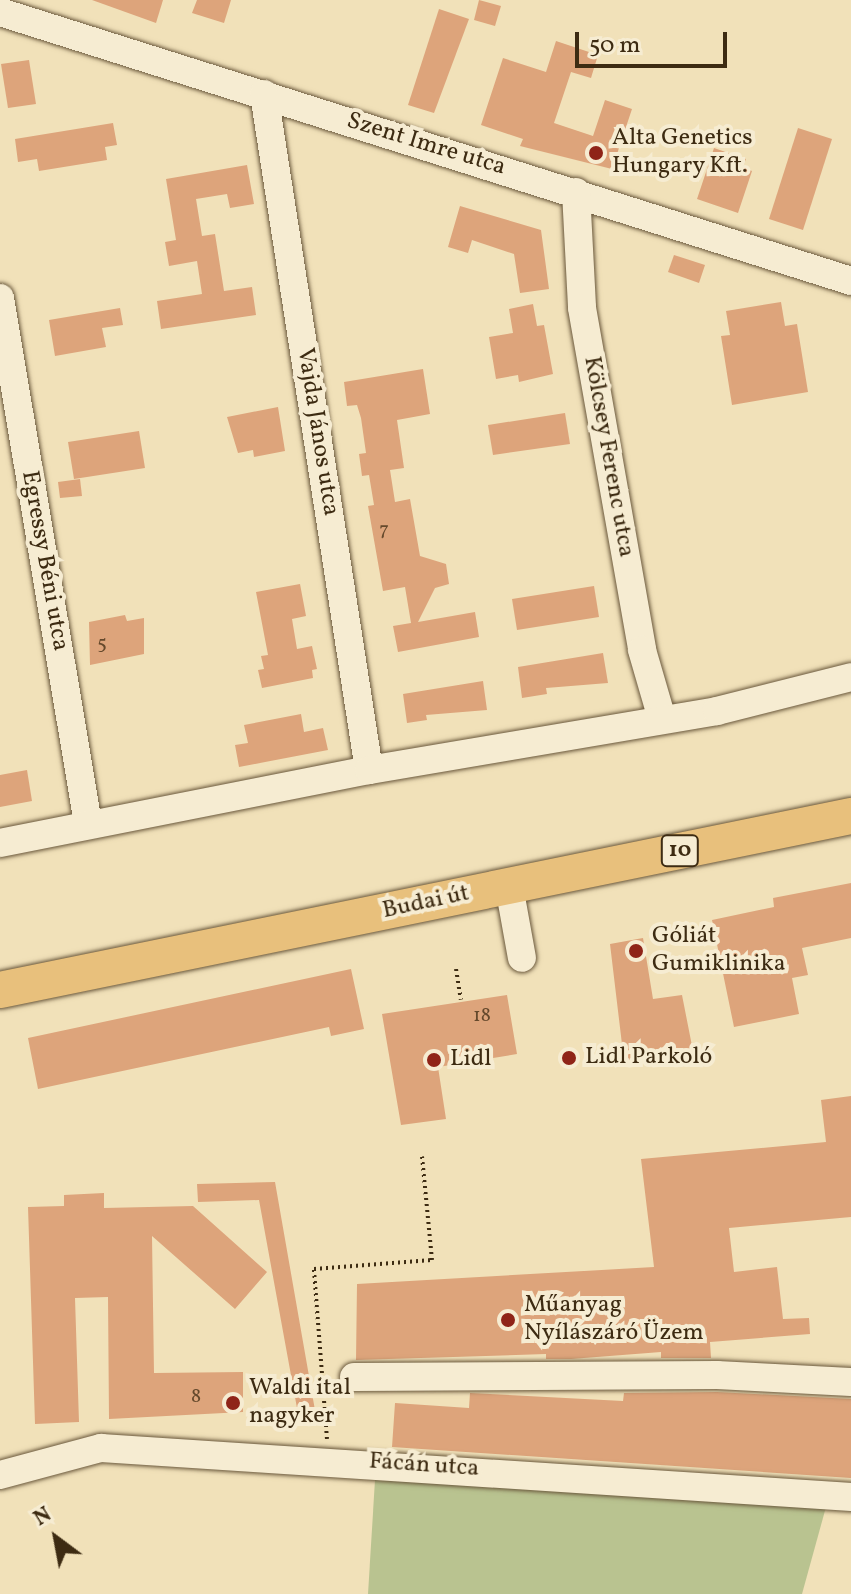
<!DOCTYPE html>
<html>
<head>
<meta charset="utf-8">
<style>
  body { margin:0 }
  #map { position:relative; width:851px; height:1594px; overflow:hidden; background:#f1e1b9; font-family:Vollkorn,serif }
  div>[style] { position:absolute }
  [style*='--x'] { left:calc(var(--x)*1px); top:calc(var(--y)*1px); width:calc(var(--w)*1px); rotate:calc(var(--a)*1deg) }
  .green>* { inset:0; background:#b9c390 }
  .building>* { inset:0; background:#dda47b }
  .path>* { height:4px; margin-top:-2px; transform-origin:0; background:repeating-linear-gradient(90deg,#3d2b12 0 2px,transparent 0 6px) }
  .roads { filter:drop-shadow(0 0 2px #6a583c) drop-shadow(0 0 2px #6a583c) }
  .minor>* { height:28px; margin:-14px; padding:0 14px; transform-origin:14px; border-radius:14px; background:#f6ecd2 }
  .major>* { height:36px; margin:-18px; padding:0 18px; transform-origin:18px; border-radius:18px; background:#e8c07c }
  .dots>* { width:22px; height:22px; translate:-50% -50%; box-sizing:border-box; border:4px solid #f6ecd2; border-radius:50% }
  span { translate:-50% -50%; white-space:nowrap; text-align:center; line-height:1.15; -webkit-text-stroke:8px #f6ecd2; paint-order:stroke }
  .number-label { font-size:20px; color:#65492c }
  .number-label span { -webkit-text-stroke-width:0 }
  .shield-label span { padding:2px 6px; background:#f6ecd2; border:2px solid; border-radius:6px; -webkit-text-stroke-width:0 }
  .shield-label { font-size:22px; color:#3d2b12; font-weight:700 }
  .poi-label { font-size:24px; color:#3d2b12 }
  .left { translate:0 -50%; text-align:left }
  .street-label { font-size:24px; color:#3d2b12 }
  .north { position:absolute; left:16px; top:1498px; width:80px; height:80px; -webkit-text-stroke:6px #f6ecd2; paint-order:stroke; rotate:328deg; font-size:22px; font-weight:700; line-height:32px; text-align:center; color:#3d2b12 }
  .north::after { content:''; display:block; margin:auto; width:28px; height:36px; background:#3d2b12; clip-path:polygon(50% 0,100% 100%,50% 72%,0 100%) }
  .scale { position:absolute; left:575px; top:32px; width:152px; height:36px; box-sizing:border-box; border:4px solid #3d2b12; border-top:0; padding-left:10px; font-size:24px; line-height:28px; white-space:nowrap; color:#3d2b12; -webkit-text-stroke:6px #f6ecd2; paint-order:stroke }
</style>
</head>
<body>
<div id="map">
  <div class="green">
    <div style="clip-path:polygon(375px 1480px,826px 1507px,802px 1594px,368px 1594px)"></div>
  </div>
  <div class="building">
    <div style="clip-path:polygon(92px 0,163px 0,156px 23px)"></div>
    <div style="clip-path:polygon(197px 0,231px 0,224px 23px,192px 13px)"></div>
    <div style="clip-path:polygon(479px 0,501px 6px,495px 26px,474px 20px)"></div>
    <div style="clip-path:polygon(439px 9px,469px 19px,434px 113px,408px 105px)"></div>
    <div style="clip-path:polygon(556px 41px,598px 55px,591px 78px,571px 72px,554px 123px,593px 136px,605px 100px,632px 109px,612px 169px,520px 146px,523px 139px,481px 125px,503px 58px,546px 72px)"></div>
    <div style="clip-path:polygon(29px 60px,36px 104px,8px 108px,1px 64px)"></div>
    <div style="clip-path:polygon(113px 123px,117px 145px,105px 147px,107px 160px,39px 171px,37px 159px,18px 162px,15px 139px)"></div>
    <div style="clip-path:polygon(798px 128px,832px 139px,803px 230px,769px 219px)"></div>
    <div style="clip-path:polygon(714px 148px,746px 159px,743px 167px,752px 171px,738px 213px,697px 199px)"></div>
    <div style="clip-path:polygon(247px 165px,254px 204px,230px 208px,227px 194px,196px 199px,202px 236px,215px 234px,224px 291px,252px 287px,256px 315px,161px 329px,157px 301px,202px 294px,197px 261px,169px 266px,165px 242px,176px 240px,166px 179px)"></div>
    <div style="clip-path:polygon(460px 206px,541px 230px,549px 289px,520px 293px,514px 254px,472px 240px,468px 253px,448px 247px)"></div>
    <div style="clip-path:polygon(674px 255px,705px 265px,699px 283px,668px 272px)"></div>
    <div style="clip-path:polygon(781px 302px,785px 326px,797px 324px,808px 392px,732px 405px,721px 336px,730px 335px,726px 311px)"></div>
    <div style="clip-path:polygon(533px 304px,537px 326px,544px 325px,553px 374px,519px 382px,518px 375px,496px 379px,489px 337px,513px 333px,509px 309px)"></div>
    <div style="clip-path:polygon(120px 308px,123px 325px,102px 328px,106px 347px,55px 356px,49px 320px)"></div>
    <div style="clip-path:polygon(423px 369px,430px 414px,397px 420px,404px 468px,390px 470px,395px 502px,410px 499px,420px 556px,446px 564px,449px 584px,435px 588px,418px 622px,475px 612px,479px 637px,398px 652px,393px 626px,411px 623px,405px 587px,383px 591px,368px 506px,374px 505px,369px 475px,362px 476px,359px 454px,366px 453px,361px 418px,357px 405px,347px 406px,344px 382px)"></div>
    <div style="clip-path:polygon(278px 407px,285px 451px,254px 457px,253px 450px,238px 453px,227px 417px)"></div>
    <div style="clip-path:polygon(565px 413px,570px 444px,493px 455px,488px 425px)"></div>
    <div style="clip-path:polygon(139px 431px,145px 468px,74px 479px,68px 442px)"></div>
    <div style="clip-path:polygon(80px 479px,82px 496px,60px 498px,58px 482px)"></div>
    <div style="clip-path:polygon(300px 584px,306px 616px,292px 619px,297px 649px,312px 646px,317px 669px,312px 670px,313px 678px,262px 688px,258px 670px,264px 669px,261px 656px,268px 655px,256px 592px)"></div>
    <div style="clip-path:polygon(594px 586px,599px 617px,517px 630px,512px 599px)"></div>
    <div style="clip-path:polygon(125px 615px,127px 621px,144px 618px,144px 654px,90px 665px,89px 622px)"></div>
    <div style="clip-path:polygon(603px 653px,608px 683px,546px 688px,547px 694px,522px 698px,518px 667px)"></div>
    <div style="clip-path:polygon(483px 681px,487px 710px,426px 715px,427px 720px,407px 723px,403px 694px)"></div>
    <div style="clip-path:polygon(301px 714px,304px 732px,323px 728px,328px 750px,239px 767px,235px 745px,248px 743px,244px 725px)"></div>
    <div style="clip-path:polygon(27px 770px,32px 801px,0 807px,0 775px)"></div>
    <div style="clip-path:polygon(851px 883px,851px 938px,802px 948px,808px 975px,792px 978px,799px 1014px,734px 1027px,712px 920px,774px 907px,773px 898px)"></div>
    <div style="clip-path:polygon(643px 938px,653px 999px,682px 995px,693px 1051px,624px 1061px,610px 944px)"></div>
    <div style="clip-path:polygon(351px 969px,364px 1029px,331px 1036px,329px 1027px,38px 1089px,28px 1038px)"></div>
    <div style="clip-path:polygon(507px 995px,517px 1054px,438px 1067px,446px 1119px,401px 1125px,382px 1014px)"></div>
    <div style="clip-path:polygon(851px 1096px,851px 1217px,729px 1228px,734px 1272px,777px 1267px,783px 1319px,809px 1318px,810px 1334px,710px 1342px,711px 1358px,661px 1358px,661px 1352px,571px 1359px,546px 1359px,546px 1354px,356px 1360px,357px 1284px,654px 1267px,641px 1159px,826px 1142px,821px 1100px)"></div>
    <div style="clip-path:polygon(275px 1182px,316px 1416px,299px 1419px,259px 1200px,198px 1202px,197px 1184px)"></div>
    <div style="clip-path:polygon(104px 1193px,104px 1208px,193px 1206px,267px 1272px,235px 1309px,152px 1236px,154px 1373px,243px 1372px,243px 1412px,109px 1419px,108px 1297px,75px 1298px,79px 1422px,35px 1424px,28px 1207px,64px 1206px,64px 1195px)"></div>
    <div style="clip-path:polygon(717px 1392px,851px 1399px,851px 1478px,392px 1447px,395px 1403px,469px 1408px,470px 1393px,623px 1401px,624px 1393px)"></div>
  </div>
  <div class="path">
    <div style="--x:456;--y:969;--w:31;--a:81"></div>
    <div style="--x:327;--y:1439;--w:170;--a:-94.4"></div>
    <div style="--x:314;--y:1269;--w:118;--a:-4.4"></div>
    <div style="--x:432;--y:1260;--w:104;--a:-95.5"></div>
  </div>
  <div class="roads">
    <div class="minor">
      <div style="--x:0;--y:12;--w:893;--a:17.54"></div>
      <div style="--x:264;--y:94;--w:684;--a:81.17"></div>
      <div style="--x:576;--y:192;--w:116;--a:87"></div>
      <div style="--x:582;--y:308;--w:347;--a:80"></div>
      <div style="--x:642;--y:650;--w:72;--a:73.8"></div>
      <div style="--x:0;--y:298;--w:533;--a:80.5"></div>
      <div style="--x:0;--y:843;--w:376;--a:-11.2"></div>
      <div style="--x:369;--y:770;--w:353;--a:-9.6"></div>
      <div style="--x:717;--y:711;--w:138;--a:-14.2"></div>
      <div style="--x:509;--y:886;--w:73;--a:79.8"></div>
      <div style="--x:354;--y:1377;--w:363;--a:-0.3"></div>
      <div style="--x:717;--y:1375;--w:134;--a:3"></div>
      <div style="--x:0;--y:1475;--w:105;--a:-15"></div>
      <div style="--x:101;--y:1448;--w:752;--a:3.74"></div>
    </div>
    <div class="major">
      <div style="--x:0;--y:990;--w:869;--a:-11.56"></div>
    </div>
  </div>
  <div class="dots">
    <div style="left:596px;top:153px;background:#8f2418"></div>
    <div style="left:636px;top:951px;background:#8f2418"></div>
    <div style="left:569px;top:1058px;background:#8f2418"></div>
    <div style="left:434px;top:1060px;background:#8f2418"></div>
    <div style="left:508px;top:1320px;background:#8f2418"></div>
    <div style="left:233px;top:1403px;background:#8f2418"></div>
  </div>
  <div class="number-label">
    <span style="left:384px;top:530px">7</span>
    <span style="left:102px;top:644px">5</span>
    <span style="left:482px;top:1016px">18</span>
    <span style="left:196px;top:1397px">8</span>
  </div>
  <div class="shield-label">
    <span style="left:680px;top:851px">10</span>
  </div>
  <div class="poi-label">
    <span class="left" style="left:612px;top:153px">Alta Genetics<br>Hungary Kft.</span>
    <span class="left" style="left:652px;top:951px">Góliát<br>Gumiklinika</span>
    <span class="left" style="left:585px;top:1058px">Lidl Parkoló</span>
    <span class="left" style="left:450px;top:1060px">Lidl</span>
    <span class="left" style="left:524px;top:1320px">Műanyag<br>Nyílászáró Üzem</span>
    <span class="left" style="left:249px;top:1403px">Waldi ital<br>nagyker</span>
  </div>
  <div class="street-label">
    <span style="left:426px;top:145px;rotate:17deg">Szent Imre utca</span>
    <span style="left:317px;top:432px;rotate:81deg">Vajda János utca</span>
    <span style="left:608px;top:457px;rotate:80deg">Kölcsey Ferenc utca</span>
    <span style="left:44px;top:561px;rotate:80deg">Egressy Béni utca</span>
    <span style="left:426px;top:903px;rotate:-12deg">Budai út</span>
    <span style="left:424px;top:1466px;rotate:4deg">Fácán utca</span>
  </div>
  <div class="north">N</div>
  <div class="scale">50 m</div>
</div>
</body>
</html>
